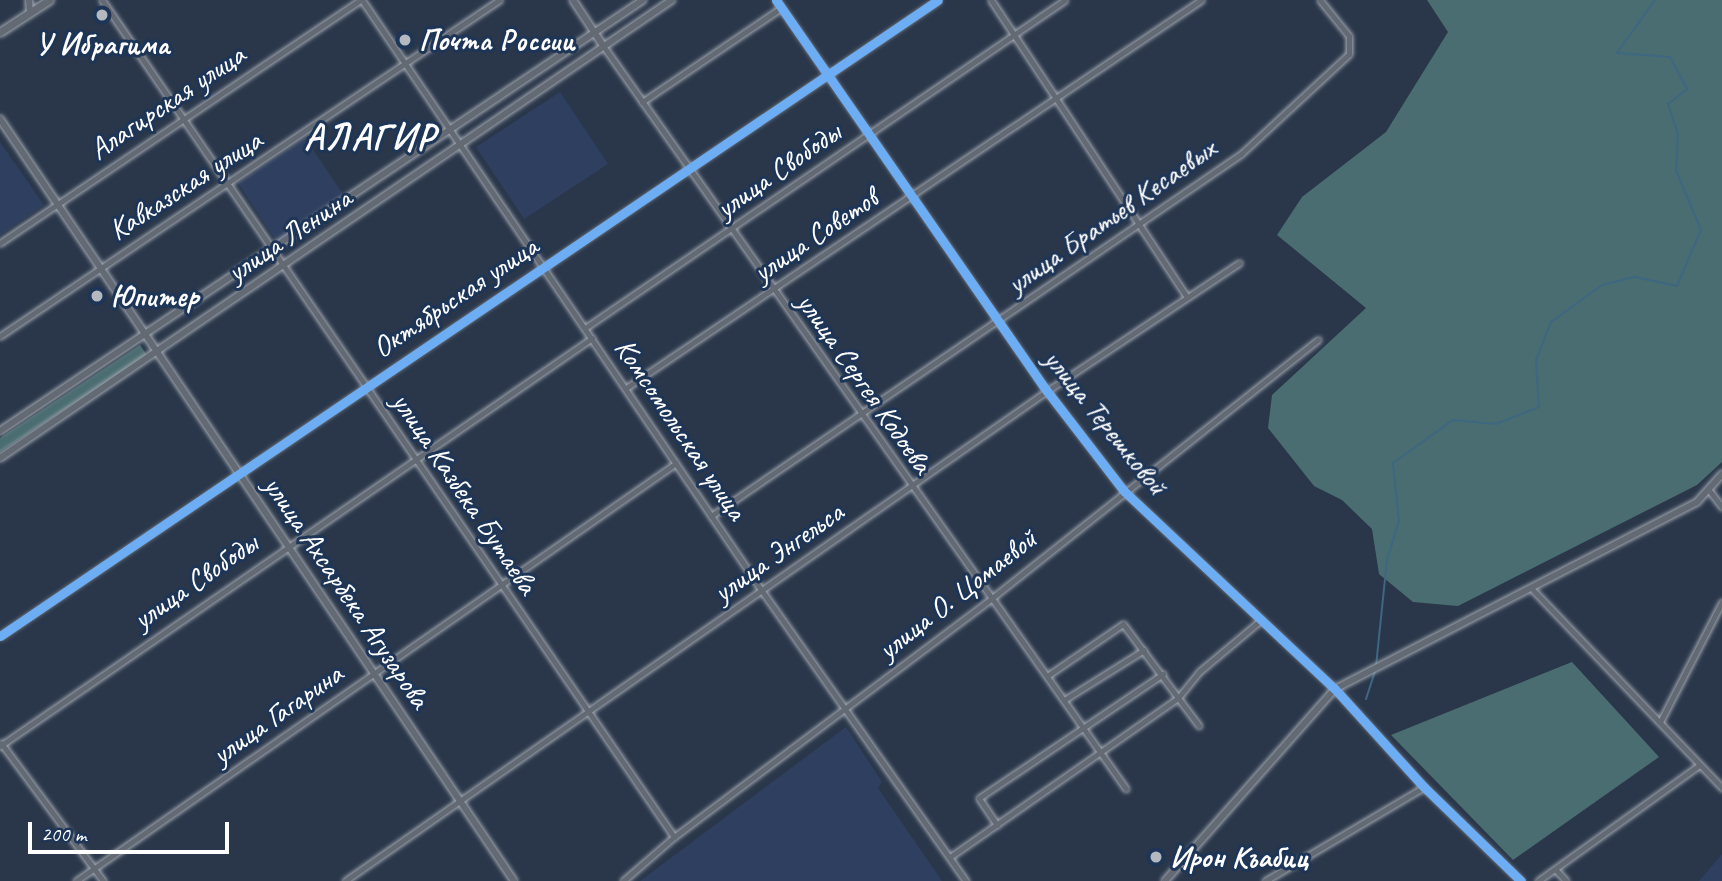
<!DOCTYPE html>
<html>
<head>
<meta charset="utf-8">
<style>
  body { margin:0 }
  #map { position:relative; width:1722px; height:881px; overflow:hidden; background:#2a374a; font-family:Caveat,sans-serif }
  div>[style] { position:absolute }
  [style*='--x'] { left:calc(var(--x)*1px); top:calc(var(--y)*1px); width:calc(var(--w)*1px); rotate:calc(var(--a)*1deg) }
  .built>* { inset:0; background:#2f3f5f }
  .green>* { inset:0; background:#4a6d71 }
  .stream>* { height:2px; margin:-1px; padding:0 1px; transform-origin:1px; border-radius:1px; background:#3e6781 }
  .roads { filter:drop-shadow(0 0 2px #9fa5ae) drop-shadow(0 0 2px #9fa5ae) }
  .minor>* { height:5px; margin:-2.5px; padding:0 2.5px; transform-origin:2.5px; border-radius:2.5px; background:#636a74 }
  .tertiary>* { height:6px; margin:-3px; padding:0 3px; transform-origin:3px; border-radius:3px; background:#636a74 }
  .secondary>* { height:7px; margin:-3.5px; padding:0 3.5px; transform-origin:3.5px; border-radius:3.5px; background:#636a74 }
  .cycleway>* { height:9px; margin:-4.5px; padding:0 4.5px; transform-origin:4.5px; border-radius:4.5px; background:#6dadf4 }
  .dots>* { width:19px; height:19px; translate:-50% -50%; box-sizing:border-box; border:4px solid #1d3557; border-radius:50% }
  span { translate:-50% -50%; white-space:nowrap; text-align:center; line-height:1.15; -webkit-text-stroke:6px #1d3557; paint-order:stroke }
  .poi-label { font-size:30px; color:#fff; font-weight:700 }
  .left { translate:0 -50%; text-align:left }
  .street-label { font-size:30px; color:#fff }
  .district-label { font-size:37px; color:#fff; font-weight:700; letter-spacing:2px }
  .scale { position:absolute; left:28px; top:822px; width:201px; height:32px; box-sizing:border-box; border:4px solid #fff; border-top:0; padding-left:9px; font-size:21px; line-height:24px; white-space:nowrap; color:#fff; -webkit-text-stroke:5px #1d3557; paint-order:stroke }
</style>
</head>
<body>
<div id="map">
  <div class="built">
    <div style="clip-path:polygon(560px 92px,608px 164px,524px 219px,476px 147px)"></div>
    <div style="clip-path:polygon(305px 138px,345px 197px,277px 242px,238px 183px)"></div>
    <div style="clip-path:polygon(0 142px,44px 205px,0 235px)"></div>
    <div style="clip-path:polygon(846px 727px,882px 782px,878px 788px,942px 881px,640px 881px)"></div>
    <div style="clip-path:polygon(1722px 854px,1722px 881px,1699px 881px)"></div>
  </div>
  <div class="green">
    <div style="clip-path:polygon(1427px 0,1722px 0,1722px 462px,1697px 485px,1458px 606px,1413px 602px,1379px 574px,1372px 529px,1342px 500px,1314px 486px,1268px 428px,1272px 395px,1366px 308px,1277px 235px,1302px 197px,1386px 132px,1448px 32px)"></div>
    <div style="clip-path:polygon(140px 345px,147px 355px,0 452px,0 438px)"></div>
    <div style="clip-path:polygon(1572px 662px,1659px 757px,1513px 860px,1391px 735px)"></div>
  </div>
  <div class="stream">
    <div style="--x:1376;--y:666;--w:107;--a:-84.1"></div>
    <div style="--x:1387;--y:560;--w:41;--a:-72.9"></div>
    <div style="--x:1399;--y:521;--w:58;--a:-95.9"></div>
    <div style="--x:1393;--y:463;--w:74;--a:-35.6"></div>
    <div style="--x:1453;--y:420;--w:43;--a:5.3"></div>
    <div style="--x:1496;--y:424;--w:46;--a:-21.6"></div>
    <div style="--x:1539;--y:407;--w:47;--a:-93.7"></div>
    <div style="--x:1536;--y:360;--w:41;--a:-68.5"></div>
    <div style="--x:1551;--y:322;--w:63;--a:-36"></div>
    <div style="--x:1602;--y:285;--w:34;--a:-14"></div>
    <div style="--x:1635;--y:277;--w:43;--a:12.1"></div>
    <div style="--x:1677;--y:286;--w:61;--a:-66.8"></div>
    <div style="--x:1701;--y:230;--w:65;--a:-112.6"></div>
    <div style="--x:1676;--y:170;--w:36;--a:-87"></div>
    <div style="--x:1678;--y:134;--w:32;--a:-108"></div>
    <div style="--x:1668;--y:104;--w:24;--a:-38"></div>
    <div style="--x:1687;--y:89;--w:36;--a:-118"></div>
    <div style="--x:1670;--y:57;--w:53;--a:-175.7"></div>
    <div style="--x:1617;--y:53;--w:65;--a:-54.4"></div>
    <div style="--x:1366;--y:699;--w:29;--a:-72"></div>
  </div>
  <div class="roads">
    <div class="minor">
      <div style="--x:102;--y:0;--w:1014;--a:55.65"></div>
      <div style="--x:362;--y:0;--w:714;--a:55.91"></div>
      <div style="--x:762;--y:591;--w:355;--a:54.9"></div>
      <div style="--x:776;--y:0;--w:476;--a:55.3"></div>
      <div style="--x:1047;--y:391;--w:126;--a:52.4"></div>
      <div style="--x:1124;--y:491;--w:289;--a:43.2"></div>
      <div style="--x:1335;--y:689;--w:132;--a:47.8"></div>
      <div style="--x:1424;--y:787;--w:135;--a:44.1"></div>
      <div style="--x:991;--y:0;--w:356;--a:56.6"></div>
      <div style="--x:604;--y:47;--w:907;--a:54.87"></div>
      <div style="--x:642;--y:102;--w:168;--a:-34.1"></div>
      <div style="--x:0;--y:243;--w:434;--a:-34"></div>
      <div style="--x:585;--y:328;--w:581;--a:-34.35"></div>
      <div style="--x:0;--y:336;--w:602;--a:-33.95"></div>
      <div style="--x:626;--y:388;--w:694;--a:-34.01"></div>
      <div style="--x:1708;--y:489;--w:23;--a:52"></div>
      <div style="--x:711;--y:516;--w:642;--a:-34.33"></div>
      <div style="--x:1241;--y:154;--w:147;--a:-42.8"></div>
      <div style="--x:1349;--y:54;--w:18;--a:-90"></div>
      <div style="--x:1349;--y:36;--w:46;--a:-128.9"></div>
      <div style="--x:1533;--y:590;--w:274;--a:46.3"></div>
      <div style="--x:0;--y:636;--w:1133;--a:-34.14"></div>
      <div style="--x:1047;--y:676;--w:92;--a:-34.4"></div>
      <div style="--x:1123;--y:624;--w:127;--a:53.3"></div>
      <div style="--x:1064;--y:700;--w:94;--a:-32"></div>
      <div style="--x:1660;--y:722;--w:135;--a:-62.7"></div>
      <div style="--x:1;--y:743;--w:172;--a:53.5"></div>
      <div style="--x:0;--y:746;--w:719;--a:-34.57"></div>
      <div style="--x:997;--y:825;--w:32;--a:-124"></div>
      <div style="--x:979;--y:798;--w:222;--a:-34"></div>
      <div style="--x:950;--y:857;--w:278;--a:-34.9"></div>
      <div style="--x:1178;--y:698;--w:35;--a:-51"></div>
      <div style="--x:1200;--y:671;--w:80;--a:-39.9"></div>
      <div style="--x:1555;--y:869;--w:16;--a:47"></div>
      <div style="--x:76;--y:881;--w:731;--a:-34.86"></div>
      <div style="--x:345;--y:881;--w:856;--a:-34.92"></div>
      <div style="--x:1047;--y:391;--w:231;--a:-33.7"></div>
      <div style="--x:623;--y:881;--w:67;--a:-40.8"></div>
      <div style="--x:674;--y:837;--w:398;--a:-36.9"></div>
      <div style="--x:992;--y:598;--w:416;--a:-38.4"></div>
      <div style="--x:1265;--y:881;--w:185;--a:-30.6"></div>
      <div style="--x:1538;--y:881;--w:197;--a:-35.7"></div>
    </div>
    <div class="tertiary">
      <div style="--x:29;--y:0;--w:12;--a:85"></div>
      <div style="--x:573;--y:0;--w:56;--a:56.6"></div>
      <div style="--x:0;--y:119;--w:919;--a:56"></div>
      <div style="--x:0;--y:431;--w:774;--a:-33.83"></div>
      <div style="--x:0;--y:458;--w:813;--a:-34.28"></div>
      <div style="--x:1165;--y:881;--w:256;--a:-48.5"></div>
      <div style="--x:1335;--y:689;--w:407;--a:-27.3"></div>
      <div style="--x:1697;--y:502;--w:38;--a:-48"></div>
    </div>
    <div class="secondary">
      <div style="--x:0;--y:32;--w:59;--a:-33.1"></div>
    </div>
  </div>
  <div class="cycleway">
    <div style="--x:776;--y:0;--w:476;--a:55.3"></div>
    <div style="--x:1047;--y:391;--w:126;--a:52.4"></div>
    <div style="--x:1124;--y:491;--w:289;--a:43.2"></div>
    <div style="--x:1335;--y:689;--w:132;--a:47.8"></div>
    <div style="--x:1424;--y:787;--w:135;--a:44.1"></div>
    <div style="--x:0;--y:636;--w:1133;--a:-34.14"></div>
  </div>
  <div class="dots">
    <div style="left:102px;top:15px;background:#b4b9c0"></div>
    <div style="left:405px;top:40px;background:#b4b9c0"></div>
    <div style="left:97px;top:296px;background:#b4b9c0"></div>
    <div style="left:1156px;top:857px;background:#b4b9c0"></div>
  </div>
  <div class="poi-label">
    <span class="left" style="left:419px;top:40px">Почта России</span>
    <span style="left:102px;top:44px">У Ибрагима</span>
    <span class="left" style="left:111px;top:296px">Юпитер</span>
    <span class="left" style="left:1170px;top:857px">Ирон Къабиц</span>
  </div>
  <div class="street-label">
    <span style="left:167px;top:102px;rotate:-34deg">Алагирская улица</span>
    <span style="left:778px;top:170px;rotate:-35deg">улица Свободы</span>
    <span style="left:185px;top:185px;rotate:-33deg">Кавказская улица</span>
    <span style="left:1111px;top:216px;rotate:-35deg">улица Братьев Кесаевых</span>
    <span style="left:289px;top:235px;rotate:-34deg">улица Ленина</span>
    <span style="left:815px;top:235px;rotate:-34deg">улица Советов</span>
    <span style="left:455px;top:297px;rotate:-34deg">Октябрьская улица</span>
    <span style="left:865px;top:383px;rotate:55deg">улица Сергея Кодоева</span>
    <span style="left:1106px;top:422px;rotate:51deg">улица Терешковой</span>
    <span style="left:681px;top:429px;rotate:56deg">Комсомольская улица</span>
    <span style="left:465px;top:493px;rotate:56deg">улица Казбека Бутаева</span>
    <span style="left:778px;top:552px;rotate:-35deg">улица Энгельса</span>
    <span style="left:195px;top:581px;rotate:-35deg">улица Свободы</span>
    <span style="left:347px;top:592px;rotate:56deg">улица Ахсарбека Агузарова</span>
    <span style="left:957px;top:594px;rotate:-38deg">улица О. Цомаевой</span>
    <span style="left:277px;top:714px;rotate:-35deg">улица Гагарина</span>
  </div>
  <div class="district-label">
    <span style="left:370px;top:137px">АЛАГИР</span>
  </div>
  <div class="scale">200 m</div>
</div>
</body>
</html>
